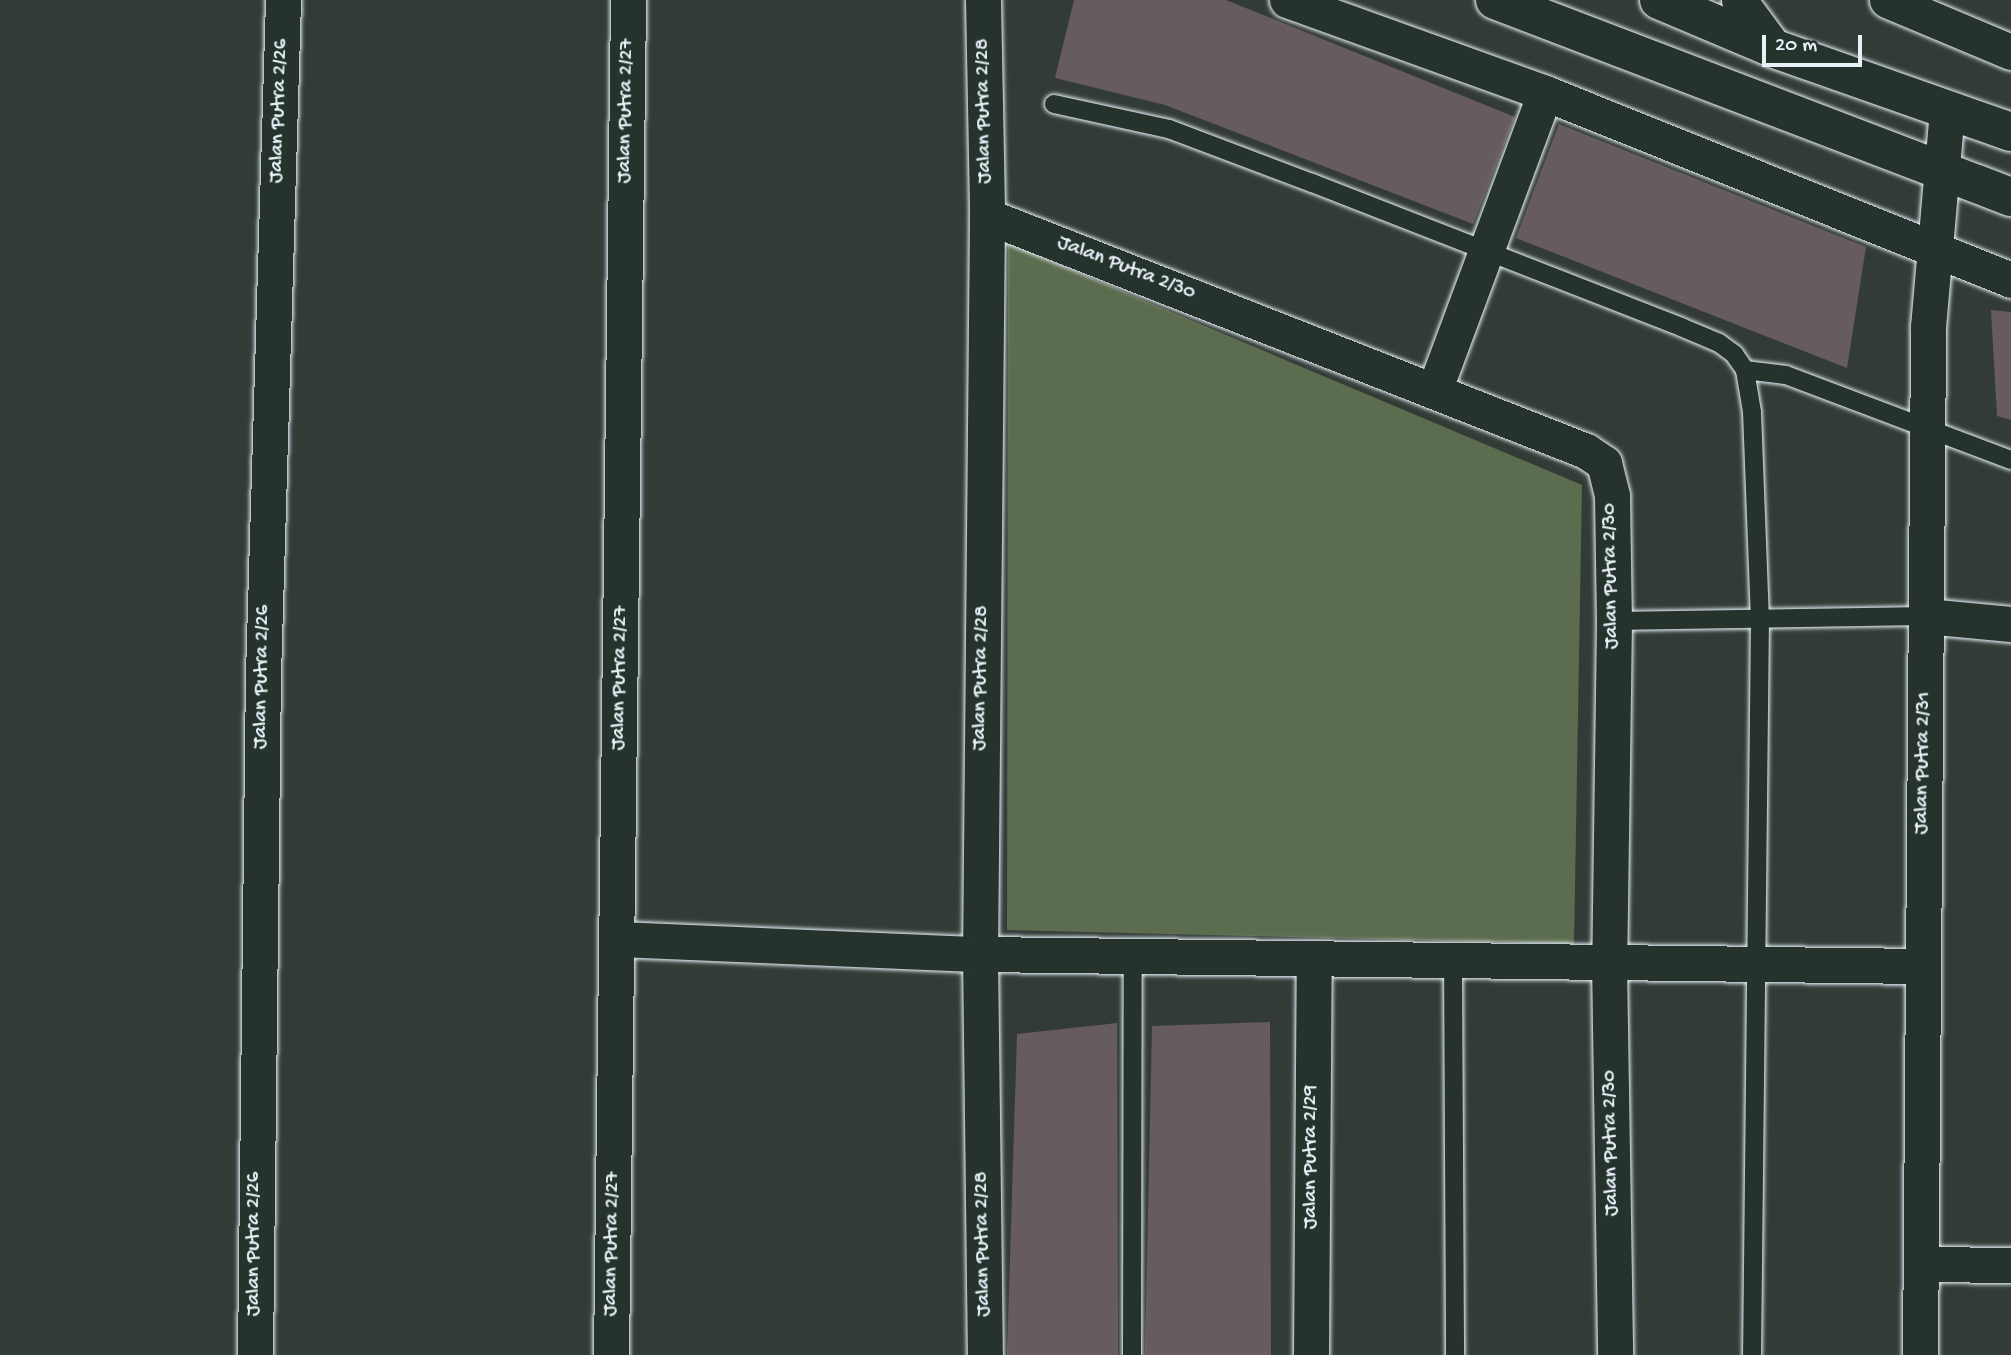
<!DOCTYPE html>
<html>
<head>
<meta charset="utf-8">
<style>
  body { margin:0 }
  #map { position:relative; width:2011px; height:1355px; overflow:hidden; background:#333b37; font-family:"Gochi Hand",sans-serif }
  div>[style] { position:absolute }
  [style*='--x'] { left:calc(var(--x)*1px); top:calc(var(--y)*1px); width:calc(var(--w)*1px); rotate:calc(var(--a)*1deg) }
  .green>* { inset:0; background:#5c6c4e }
  .building>* { inset:0; background:#665b5e }
  .roads { filter:drop-shadow(0 0 2px #e8f1f8) drop-shadow(0 0 2px #e8f1f8) }
  .lane>* { height:18px; margin:-9px; padding:0 9px; transform-origin:9px; border-radius:9px; background:#26332d }
  .street>* { height:35px; margin:-17.5px; padding:0 17.5px; transform-origin:17.5px; border-radius:17.5px; background:#26332d }
  .secondary>* { height:38px; margin:-19px; padding:0 19px; transform-origin:19px; border-radius:19px; background:#26332d }
  span { translate:-50% -50%; white-space:nowrap; text-align:center; line-height:1.15; -webkit-text-stroke:7px #26332d; paint-order:stroke }
  .street-label { font-size:21px; color:#e8f1f8 }
  .scale { position:absolute; left:1762px; top:35px; width:100px; height:32px; box-sizing:border-box; border:4px solid #e8f1f8; border-top:0; padding-left:9px; font-size:21px; line-height:24px; white-space:nowrap; color:#e8f1f8; -webkit-text-stroke:5px #26332d; paint-order:stroke }
</style>
</head>
<body>
<div id="map">
  <div class="green">
    <div style="clip-path:polygon(1008px 243px,1582px 485px,1574px 944px,1007px 930px)"></div>
  </div>
  <div class="building">
    <div style="clip-path:polygon(1074px 0,1226px 0,1515px 117px,1473px 224px,1165px 105px,1055px 78px)"></div>
    <div style="clip-path:polygon(1559px 124px,1866px 247px,1847px 368px,1516px 238px)"></div>
    <div style="clip-path:polygon(1991px 310px,2011px 312px,2011px 420px,1997px 416px)"></div>
    <div style="clip-path:polygon(1270px 1022px,1271px 1355px,1145px 1355px,1152px 1026px)"></div>
    <div style="clip-path:polygon(1117px 1023px,1118px 1355px,1007px 1355px,1017px 1034px)"></div>
  </div>
  <div class="roads">
    <div class="lane">
      <div style="--x:1054;--y:104;--w:118;--a:12.3"></div>
      <div style="--x:1169;--y:129;--w:153;--a:20.7"></div>
      <div style="--x:1312;--y:183;--w:396;--a:21.3"></div>
      <div style="--x:1681;--y:327;--w:41;--a:22.8"></div>
      <div style="--x:1719;--y:343;--w:19;--a:36"></div>
      <div style="--x:1734;--y:354;--w:19;--a:55"></div>
      <div style="--x:1745;--y:370;--w:43;--a:80.5"></div>
      <div style="--x:1752;--y:412;--w:207;--a:87.8"></div>
      <div style="--x:1760;--y:619;--w:736;--a:90.62"></div>
      <div style="--x:1745;--y:370;--w:41;--a:7"></div>
      <div style="--x:1786;--y:375;--w:241;--a:20.7"></div>
      <div style="--x:1614;--y:621;--w:312;--a:-0.9"></div>
      <div style="--x:1453;--y:960;--w:395;--a:89.7"></div>
      <div style="--x:1132;--y:1355;--w:399;--a:-89.9"></div>
    </div>
    <div class="street">
      <div style="--x:983;--y:0;--w:216;--a:88.9"></div>
      <div style="--x:987;--y:216;--w:738;--a:90.54"></div>
      <div style="--x:980;--y:954;--w:401;--a:89.3"></div>
      <div style="--x:1287;--y:0;--w:274;--a:19.8"></div>
      <div style="--x:1545;--y:93;--w:502;--a:21.86"></div>
      <div style="--x:1739;--y:0;--w:61;--a:53.7"></div>
      <div style="--x:1887;--y:0;--w:134;--a:22.8"></div>
      <div style="--x:987;--y:216;--w:643;--a:21.42"></div>
      <div style="--x:1586;--y:451;--w:22;--a:34"></div>
      <div style="--x:1604;--y:463;--w:34;--a:76"></div>
      <div style="--x:1612;--y:496;--w:125;--a:89.1"></div>
      <div style="--x:1614;--y:621;--w:341;--a:90.8"></div>
      <div style="--x:1609;--y:962;--w:393;--a:89.1"></div>
      <div style="--x:1434;--y:391;--w:318;--a:-69.6"></div>
      <div style="--x:1926;--y:616;--w:85;--a:5.4"></div>
      <div style="--x:618;--y:939;--w:362;--a:2.4"></div>
      <div style="--x:980;--y:954;--w:941;--a:0.73"></div>
      <div style="--x:1921;--y:1264;--w:90;--a:0.6"></div>
      <div style="--x:255;--y:1355;--w:681;--a:-89.33"></div>
      <div style="--x:263;--y:674;--w:674;--a:-88.3"></div>
      <div style="--x:611;--y:1355;--w:1355;--a:-89.28"></div>
      <div style="--x:1311;--y:1355;--w:397;--a:-89.6"></div>
      <div style="--x:1920;--y:1355;--w:1028;--a:-89.55"></div>
      <div style="--x:1928;--y:327;--w:218;--a:-85"></div>
    </div>
    <div class="secondary">
      <div style="--x:1495;--y:0;--w:552;--a:20.9"></div>
      <div style="--x:1659;--y:0;--w:126;--a:22.9"></div>
      <div style="--x:1775;--y:49;--w:250;--a:19.4"></div>
    </div>
  </div>
  <div class="street-label">
    <span style="left:280px;top:111px;rotate:-88deg">Jalan Putra 2/26</span>
    <span style="left:627px;top:111px;rotate:-89deg">Jalan Putra 2/27</span>
    <span style="left:985px;top:111px;rotate:-91deg">Jalan Putra 2/28</span>
    <span style="left:1126px;top:269px;rotate:21deg">Jalan Putra 2/30</span>
    <span style="left:1612px;top:576px;rotate:-91deg">Jalan Putra 2/30</span>
    <span style="left:263px;top:677px;rotate:-89deg">Jalan Putra 2/26</span>
    <span style="left:621px;top:678px;rotate:-89deg">Jalan Putra 2/27</span>
    <span style="left:982px;top:678px;rotate:-89deg">Jalan Putra 2/28</span>
    <span style="left:1924px;top:763px;rotate:-89deg">Jalan Putra 2/31</span>
    <span style="left:1612px;top:1143px;rotate:-91deg">Jalan Putra 2/30</span>
    <span style="left:1312px;top:1157px;rotate:-90deg">Jalan Putra 2/29</span>
    <span style="left:255px;top:1244px;rotate:-90deg">Jalan Putra 2/26</span>
    <span style="left:613px;top:1244px;rotate:-89deg">Jalan Putra 2/27</span>
    <span style="left:984px;top:1244px;rotate:-91deg">Jalan Putra 2/28</span>
  </div>
  <div class="scale">20 m</div>
</div>
</body>
</html>
